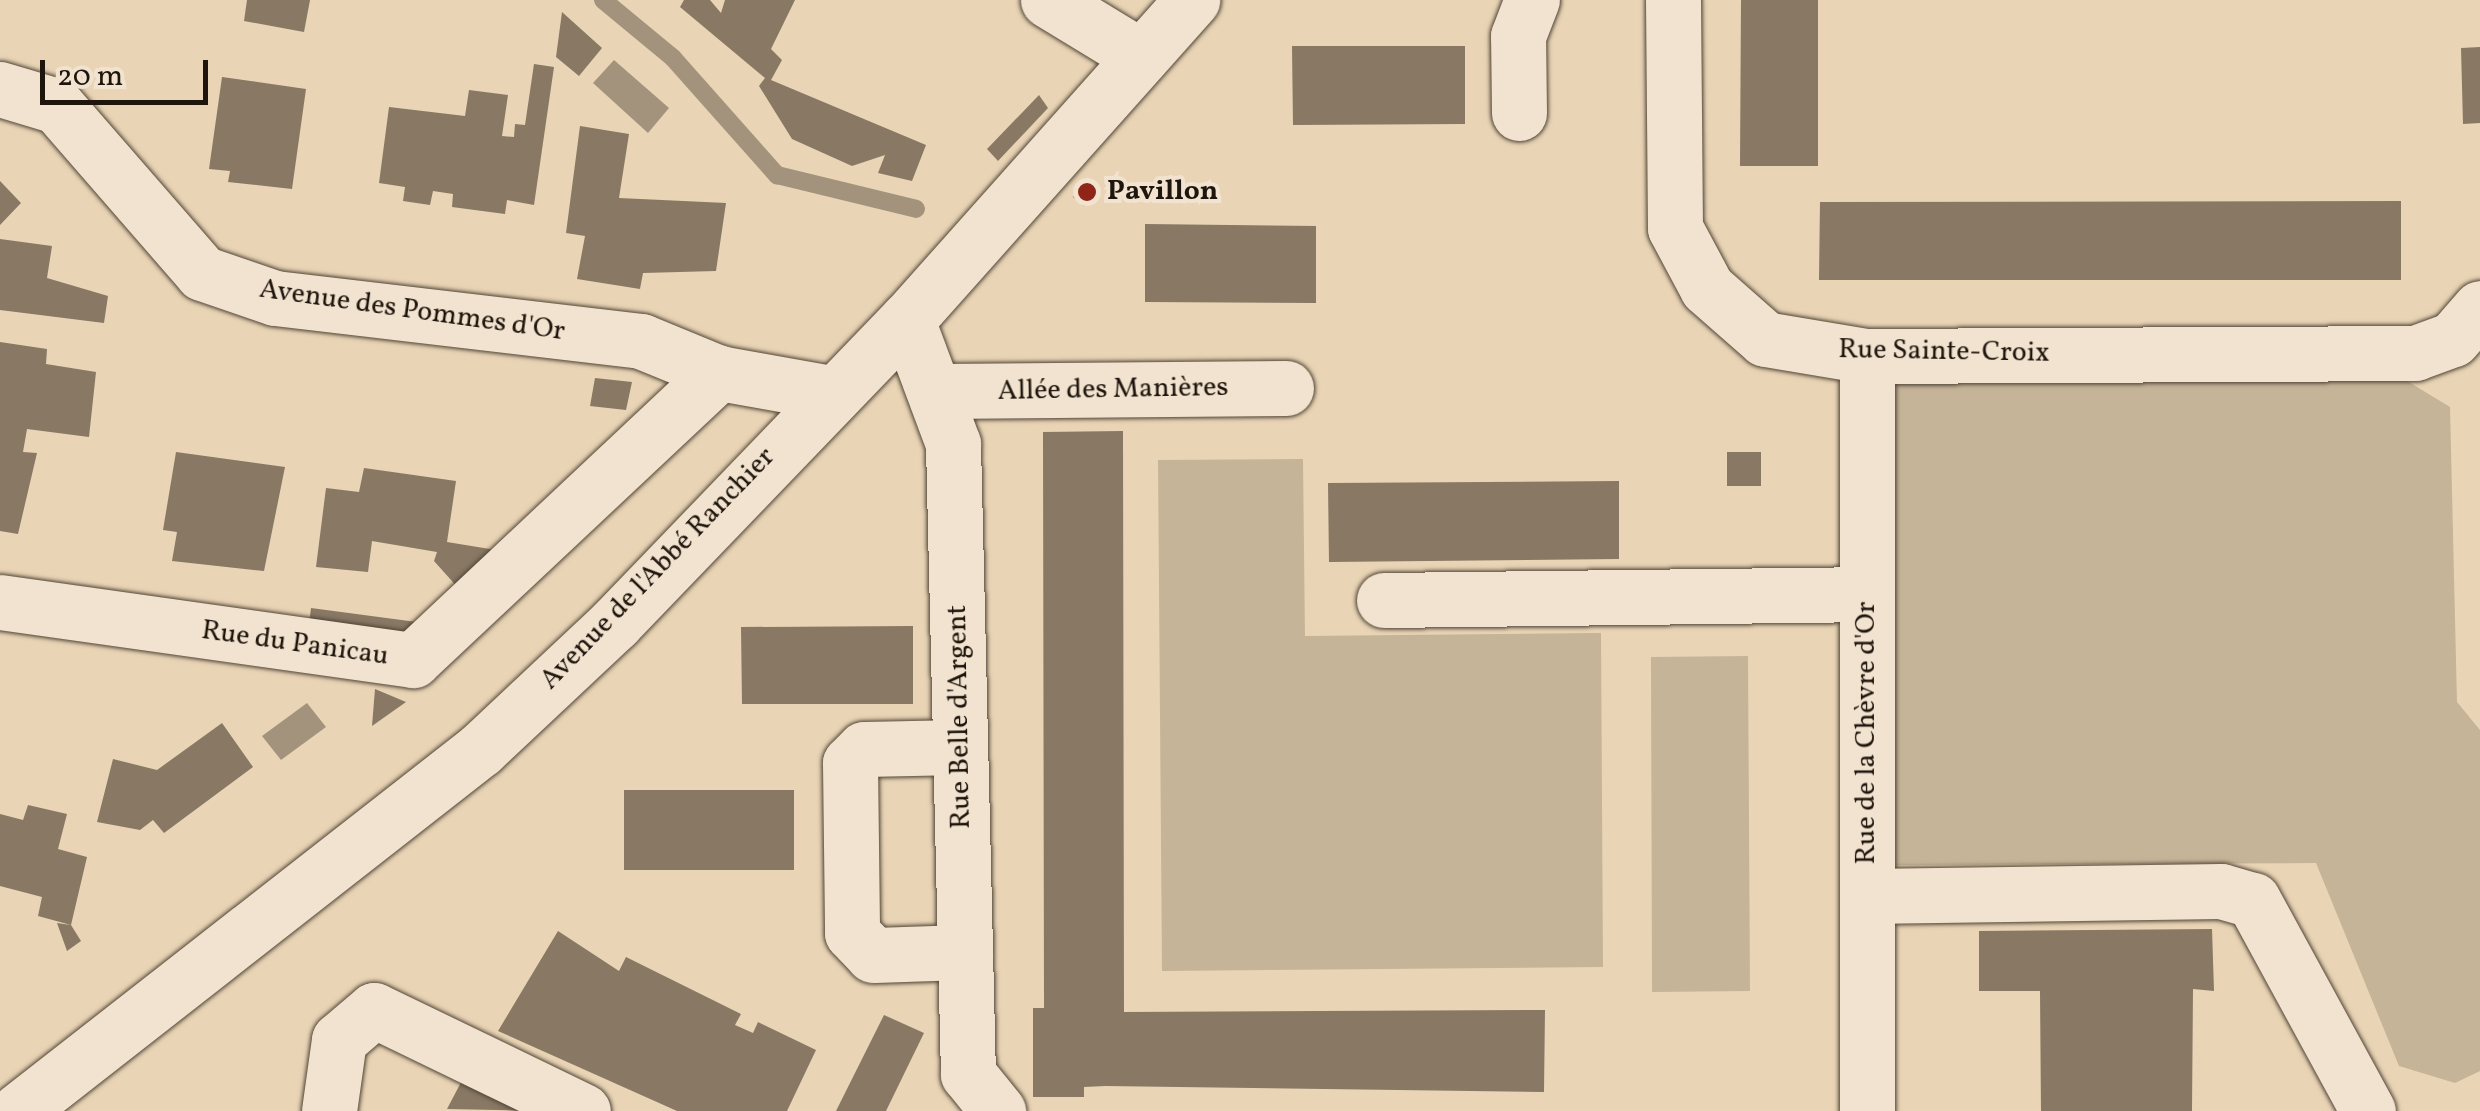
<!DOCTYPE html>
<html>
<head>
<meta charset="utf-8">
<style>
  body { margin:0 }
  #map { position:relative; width:2480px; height:1111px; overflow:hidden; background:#e9d4b5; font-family:Vollkorn,serif }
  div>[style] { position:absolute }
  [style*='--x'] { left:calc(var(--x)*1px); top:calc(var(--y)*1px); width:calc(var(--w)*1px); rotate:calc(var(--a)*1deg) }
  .green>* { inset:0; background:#c6b498 }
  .water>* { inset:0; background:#a4937c }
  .stream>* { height:18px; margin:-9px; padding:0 9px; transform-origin:9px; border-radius:9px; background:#a4937c }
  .building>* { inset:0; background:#887864 }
  .roads { filter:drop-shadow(0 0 2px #514537) drop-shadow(0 0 2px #514537) }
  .minor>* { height:55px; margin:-27.5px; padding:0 27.5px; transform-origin:27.5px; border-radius:27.5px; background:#f1e3cf }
  .dots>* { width:28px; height:28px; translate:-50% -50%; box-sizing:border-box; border:5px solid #f1e3cf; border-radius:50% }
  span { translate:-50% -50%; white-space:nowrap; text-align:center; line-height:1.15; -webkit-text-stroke:8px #f1e3cf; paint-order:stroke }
  .poi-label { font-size:28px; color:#1e150d; font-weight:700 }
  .left { translate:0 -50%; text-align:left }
  .street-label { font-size:28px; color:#1e150d }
  .scale { position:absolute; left:40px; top:60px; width:168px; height:45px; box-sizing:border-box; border:5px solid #1e150d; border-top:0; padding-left:12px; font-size:30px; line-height:35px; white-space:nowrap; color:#1e150d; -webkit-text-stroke:8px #f1e3cf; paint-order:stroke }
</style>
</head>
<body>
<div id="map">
  <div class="green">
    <div style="clip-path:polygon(2399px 376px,2450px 407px,2457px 702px,2480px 730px,2480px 1071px,2455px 1083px,2399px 1066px,2316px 863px,1895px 865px,1878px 384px)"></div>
    <div style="clip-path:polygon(1303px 459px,1305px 636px,1601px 633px,1603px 967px,1162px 971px,1158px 460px)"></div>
    <div style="clip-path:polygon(1748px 656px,1750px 991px,1652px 992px,1651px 657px)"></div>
  </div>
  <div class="water">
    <div style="clip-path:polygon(614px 60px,669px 108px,648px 133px,593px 83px)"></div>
    <div style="clip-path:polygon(307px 703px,326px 727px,281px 760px,262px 736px)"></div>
  </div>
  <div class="stream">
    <div style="--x:603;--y:0;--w:91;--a:39.6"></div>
    <div style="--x:673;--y:58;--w:157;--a:48.4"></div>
    <div style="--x:777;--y:175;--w:143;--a:13.7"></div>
  </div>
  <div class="building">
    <div style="clip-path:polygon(247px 0,310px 0,304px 32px,244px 21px)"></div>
    <div style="clip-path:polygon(684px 0,710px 0,721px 13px,725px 0,795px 0,771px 49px,782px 60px,771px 80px,926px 145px,912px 181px,878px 173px,885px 155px,852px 166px,792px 139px,759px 86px,765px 78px,680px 7px)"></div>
    <div style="clip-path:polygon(1741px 0,1818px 0,1818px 166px,1740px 166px)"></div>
    <div style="clip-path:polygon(562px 12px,602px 48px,579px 76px,556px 57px)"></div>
    <div style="clip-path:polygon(1292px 46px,1465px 46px,1465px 124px,1293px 125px)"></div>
    <div style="clip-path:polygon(2480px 47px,2480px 123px,2463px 124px,2461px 48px)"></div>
    <div style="clip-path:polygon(534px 64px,554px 67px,534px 205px,507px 200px,505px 214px,452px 207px,453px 194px,433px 191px,430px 205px,403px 201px,405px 187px,379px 183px,389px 107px,465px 116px,469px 90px,508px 95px,502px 136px,514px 137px,515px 124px,525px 125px)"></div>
    <div style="clip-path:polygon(222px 77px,306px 89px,292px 189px,228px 182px,230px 171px,209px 169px)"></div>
    <div style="clip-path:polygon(1039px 95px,1048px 108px,998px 161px,987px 149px)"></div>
    <div style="clip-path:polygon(580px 126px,629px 134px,619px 198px,726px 203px,716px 271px,643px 273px,640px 289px,577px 279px,585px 236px,566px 233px)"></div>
    <div style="clip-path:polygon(1088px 179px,1099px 188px,1084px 206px,1073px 197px)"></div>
    <div style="clip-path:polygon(0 181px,21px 203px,0 225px)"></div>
    <div style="clip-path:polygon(2401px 201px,2401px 280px,1819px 280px,1820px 202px)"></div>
    <div style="clip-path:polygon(1145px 224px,1316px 226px,1316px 303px,1145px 302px)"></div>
    <div style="clip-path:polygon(0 239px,52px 246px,47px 278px,108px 296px,104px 323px,0 310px)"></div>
    <div style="clip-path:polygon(0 342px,47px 349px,46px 364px,96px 372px,89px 437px,27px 429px,23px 452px,37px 453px,18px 534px,0 531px)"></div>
    <div style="clip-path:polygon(595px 378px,632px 382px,626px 410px,590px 406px)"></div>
    <div style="clip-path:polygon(1123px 431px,1124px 1012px,1545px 1010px,1544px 1092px,1105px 1086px,1084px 1087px,1084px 1097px,1033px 1097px,1033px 1008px,1044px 1008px,1043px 432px)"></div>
    <div style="clip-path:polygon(176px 452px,285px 467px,264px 571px,172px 561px,177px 532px,163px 530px)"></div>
    <div style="clip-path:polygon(1727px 452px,1761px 452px,1761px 486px,1727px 486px)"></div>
    <div style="clip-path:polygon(364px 468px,456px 481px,447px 542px,502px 551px,460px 590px,434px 561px,437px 552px,372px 541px,368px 572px,316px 567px,326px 488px,359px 492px)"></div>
    <div style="clip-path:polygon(1619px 481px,1619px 559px,1329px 562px,1328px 483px)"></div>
    <div style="clip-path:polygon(311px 608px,424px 623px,408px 638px,309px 624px)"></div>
    <div style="clip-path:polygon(913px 626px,913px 704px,742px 704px,741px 627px)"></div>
    <div style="clip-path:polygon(375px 689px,406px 702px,372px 726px)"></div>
    <div style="clip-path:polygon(222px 723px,253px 767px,164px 833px,153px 820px,140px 830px,97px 822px,113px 759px,157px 770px)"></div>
    <div style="clip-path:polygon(624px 790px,794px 790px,794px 870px,624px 870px)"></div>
    <div style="clip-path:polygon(28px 805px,67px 814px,58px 849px,87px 857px,71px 925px,81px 941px,67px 951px,57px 923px,71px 925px,38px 916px,42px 897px,0 886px,0 814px,23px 820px)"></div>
    <div style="clip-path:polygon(2212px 929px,2214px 991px,2193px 989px,2192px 1111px,2041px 1111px,2040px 991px,1979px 991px,1979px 931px)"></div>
    <div style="clip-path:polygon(558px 931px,619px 971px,626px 957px,741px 1014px,735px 1025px,753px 1033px,758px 1022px,816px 1050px,787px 1111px,677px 1111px,498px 1031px)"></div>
    <div style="clip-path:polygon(884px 1015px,924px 1033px,886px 1111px,836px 1111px)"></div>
    <div style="clip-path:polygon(468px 1069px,541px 1111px,447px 1109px)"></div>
  </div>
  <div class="roads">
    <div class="minor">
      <div style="--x:1048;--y:0;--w:108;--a:31.3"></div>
      <div style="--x:1673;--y:0;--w:228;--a:89.5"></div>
      <div style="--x:1675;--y:228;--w:68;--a:61.9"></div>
      <div style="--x:1707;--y:288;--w:77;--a:41.3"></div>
      <div style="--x:1765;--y:339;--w:103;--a:9.5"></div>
      <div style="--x:1867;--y:356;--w:548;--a:-0.31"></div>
      <div style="--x:2415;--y:353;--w:40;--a:-20.2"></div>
      <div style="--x:2453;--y:339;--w:41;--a:-48.9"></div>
      <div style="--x:0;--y:89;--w:59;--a:16.6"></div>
      <div style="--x:57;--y:106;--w:221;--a:49"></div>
      <div style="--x:202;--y:273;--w:77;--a:18.9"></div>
      <div style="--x:275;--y:298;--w:369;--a:6.7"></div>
      <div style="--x:641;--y:341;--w:84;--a:22.3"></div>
      <div style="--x:719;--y:373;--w:114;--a:10.1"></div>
      <div style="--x:1519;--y:113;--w:77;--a:-90.7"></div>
      <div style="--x:1518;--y:36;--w:39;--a:-69"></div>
      <div style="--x:907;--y:320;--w:132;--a:69.6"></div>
      <div style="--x:953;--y:444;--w:630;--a:88.64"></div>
      <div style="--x:968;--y:1074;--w:48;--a:51"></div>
      <div style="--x:1867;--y:356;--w:755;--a:90"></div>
      <div style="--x:940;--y:391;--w:346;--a:-0.5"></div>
      <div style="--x:1384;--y:600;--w:483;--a:-0.7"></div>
      <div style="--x:0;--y:602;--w:417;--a:8"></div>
      <div style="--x:413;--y:660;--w:420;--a:-43.2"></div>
      <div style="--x:960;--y:747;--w:96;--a:178.8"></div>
      <div style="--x:864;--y:749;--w:20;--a:135"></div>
      <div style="--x:850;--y:763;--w:170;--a:89.3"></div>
      <div style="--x:852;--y:933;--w:30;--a:46"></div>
      <div style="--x:873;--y:955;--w:92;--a:-1.9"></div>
      <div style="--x:1867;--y:896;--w:354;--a:-0.8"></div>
      <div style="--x:2221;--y:891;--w:33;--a:16"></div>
      <div style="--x:2253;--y:900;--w:240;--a:61.4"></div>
      <div style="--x:18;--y:1111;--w:588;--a:-38.02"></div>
      <div style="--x:481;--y:749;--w:184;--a:-43.2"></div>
      <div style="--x:615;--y:623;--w:421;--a:-46.1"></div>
      <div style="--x:907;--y:320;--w:429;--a:-48.3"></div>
      <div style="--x:329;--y:1111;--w:72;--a:-82"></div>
      <div style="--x:339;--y:1040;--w:46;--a:-40.6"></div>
      <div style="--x:374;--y:1010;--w:232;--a:25.8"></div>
    </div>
  </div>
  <div class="dots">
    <div style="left:1087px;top:192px;background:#8f2418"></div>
  </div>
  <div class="poi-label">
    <span class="left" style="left:1107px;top:192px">Pavillon</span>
  </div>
  <div class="street-label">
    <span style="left:412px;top:311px;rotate:8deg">Avenue des Pommes d'Or</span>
    <span style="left:1944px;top:352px;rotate:1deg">Rue Sainte-Croix</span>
    <span style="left:1113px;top:390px;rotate:-1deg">Allée des Manières</span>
    <span style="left:658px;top:569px;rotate:-46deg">Avenue de l'Abbé Ranchier</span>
    <span style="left:295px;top:644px;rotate:8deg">Rue du Panicau</span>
    <span style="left:960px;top:717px;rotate:-91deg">Rue Belle d'Argent</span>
    <span style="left:1867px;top:733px;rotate:-90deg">Rue de la Chèvre d'Or</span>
  </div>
  <div class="scale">20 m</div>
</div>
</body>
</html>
